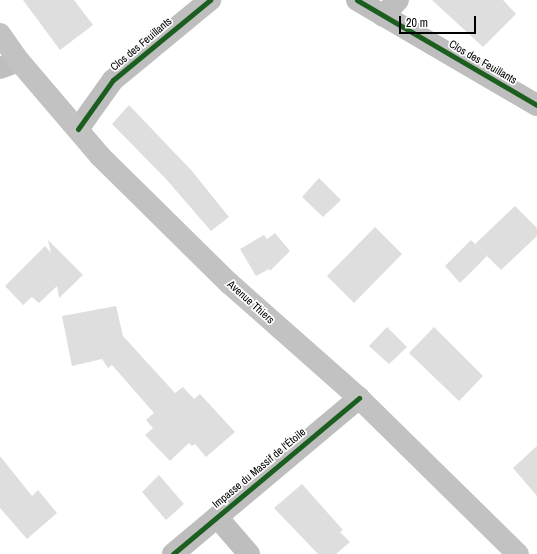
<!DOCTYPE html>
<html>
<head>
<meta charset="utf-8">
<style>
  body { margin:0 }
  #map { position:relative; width:537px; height:554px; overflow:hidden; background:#fff; font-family:"Archivo Narrow",sans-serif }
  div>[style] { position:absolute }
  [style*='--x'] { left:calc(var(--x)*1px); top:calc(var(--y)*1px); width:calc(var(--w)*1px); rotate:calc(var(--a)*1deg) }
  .building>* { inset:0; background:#dedede }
  .minor>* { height:22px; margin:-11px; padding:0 11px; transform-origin:11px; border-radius:11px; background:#bebebe }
  .tertiary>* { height:22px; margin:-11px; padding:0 11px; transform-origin:11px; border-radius:11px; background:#bebebe }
  .secondary>* { height:22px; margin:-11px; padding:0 11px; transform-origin:11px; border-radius:11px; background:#c2c2c2 }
  .cycleway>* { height:5px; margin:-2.5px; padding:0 2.5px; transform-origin:2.5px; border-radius:2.5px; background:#1b5e20 }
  span { translate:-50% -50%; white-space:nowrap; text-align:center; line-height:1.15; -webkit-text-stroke:3.5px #fff; paint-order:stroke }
  .street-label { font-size:11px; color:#000 }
  .scale { position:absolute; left:399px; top:16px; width:77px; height:18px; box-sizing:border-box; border:2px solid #000; border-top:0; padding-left:5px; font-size:12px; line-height:14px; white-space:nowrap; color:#000; -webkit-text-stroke:3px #fff; paint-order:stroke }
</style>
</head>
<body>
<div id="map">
  <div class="building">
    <div style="clip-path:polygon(23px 0,74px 0,93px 25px,60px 50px)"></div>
    <div style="clip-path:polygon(432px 0,503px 0,516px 14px,483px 47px)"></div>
    <div style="clip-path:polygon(129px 105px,192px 171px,229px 217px,211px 231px,166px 179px,112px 124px)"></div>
    <div style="clip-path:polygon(319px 178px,341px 200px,323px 217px,302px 197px)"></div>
    <div style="clip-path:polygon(515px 206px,537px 228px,537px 236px,501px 270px,475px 244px)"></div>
    <div style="clip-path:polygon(375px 227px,402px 254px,354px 303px,327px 276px)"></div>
    <div style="clip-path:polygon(275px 233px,290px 251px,270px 271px,269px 269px,256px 276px,240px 249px,264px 235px,267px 239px)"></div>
    <div style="clip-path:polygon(48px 240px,83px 275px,59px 298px,57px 286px,39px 303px,32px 297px,23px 305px,5px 286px,45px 246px,51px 253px)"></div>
    <div style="clip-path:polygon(471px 240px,487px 256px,460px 283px,445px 266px)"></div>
    <div style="clip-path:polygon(116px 306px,123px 336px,175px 393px,183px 387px,194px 399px,200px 394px,235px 432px,206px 457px,195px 444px,192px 446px,189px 443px,170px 461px,145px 435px,153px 428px,146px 420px,154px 413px,112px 365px,108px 368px,102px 359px,72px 366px,62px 316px)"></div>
    <div style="clip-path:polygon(387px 327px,407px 347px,389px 364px,369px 346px)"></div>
    <div style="clip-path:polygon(434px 327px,483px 376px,459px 401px,409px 353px)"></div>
    <div style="clip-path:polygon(537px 446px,537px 496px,513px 468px)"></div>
    <div style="clip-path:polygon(0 456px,32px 496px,38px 490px,57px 513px,27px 539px,0 508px)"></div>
    <div style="clip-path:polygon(159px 475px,184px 504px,166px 520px,142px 492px)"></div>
    <div style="clip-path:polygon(302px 484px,343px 530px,340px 532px,350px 542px,336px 554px,318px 554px,274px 508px)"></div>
  </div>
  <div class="minor">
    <div style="--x:357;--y:0;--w:208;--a:30.3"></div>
    <div style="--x:383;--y:16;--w:22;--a:-47"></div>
    <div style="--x:78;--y:129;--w:60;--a:-54.5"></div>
    <div style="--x:113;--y:80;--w:126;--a:-39.5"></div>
    <div style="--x:217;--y:517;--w:49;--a:49.1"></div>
    <div style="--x:173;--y:554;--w:243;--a:-40"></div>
  </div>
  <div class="tertiary">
    <div style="--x:0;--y:68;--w:20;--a:-20"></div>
  </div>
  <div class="secondary">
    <div style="--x:0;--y:34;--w:33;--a:55"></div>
    <div style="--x:19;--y:61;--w:125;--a:49.5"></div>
    <div style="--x:100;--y:156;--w:181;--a:44.6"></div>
    <div style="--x:229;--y:283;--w:174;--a:41.5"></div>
    <div style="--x:359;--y:398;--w:223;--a:44.5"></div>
  </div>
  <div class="cycleway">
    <div style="--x:357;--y:0;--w:208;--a:30.3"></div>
    <div style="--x:78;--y:129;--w:60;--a:-54.5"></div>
    <div style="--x:113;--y:80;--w:126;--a:-39.5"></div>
    <div style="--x:173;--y:554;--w:243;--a:-40"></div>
  </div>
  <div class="street-label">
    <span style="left:141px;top:44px;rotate:-40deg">Clos des Feuillants</span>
    <span style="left:483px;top:62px;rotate:30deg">Clos des Feuillants</span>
    <span style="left:251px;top:302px;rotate:42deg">Avenue Thiers</span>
    <span style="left:259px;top:468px;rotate:-40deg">Impasse du Massif de l'Étoile</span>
  </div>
  <div class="scale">20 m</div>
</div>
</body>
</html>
